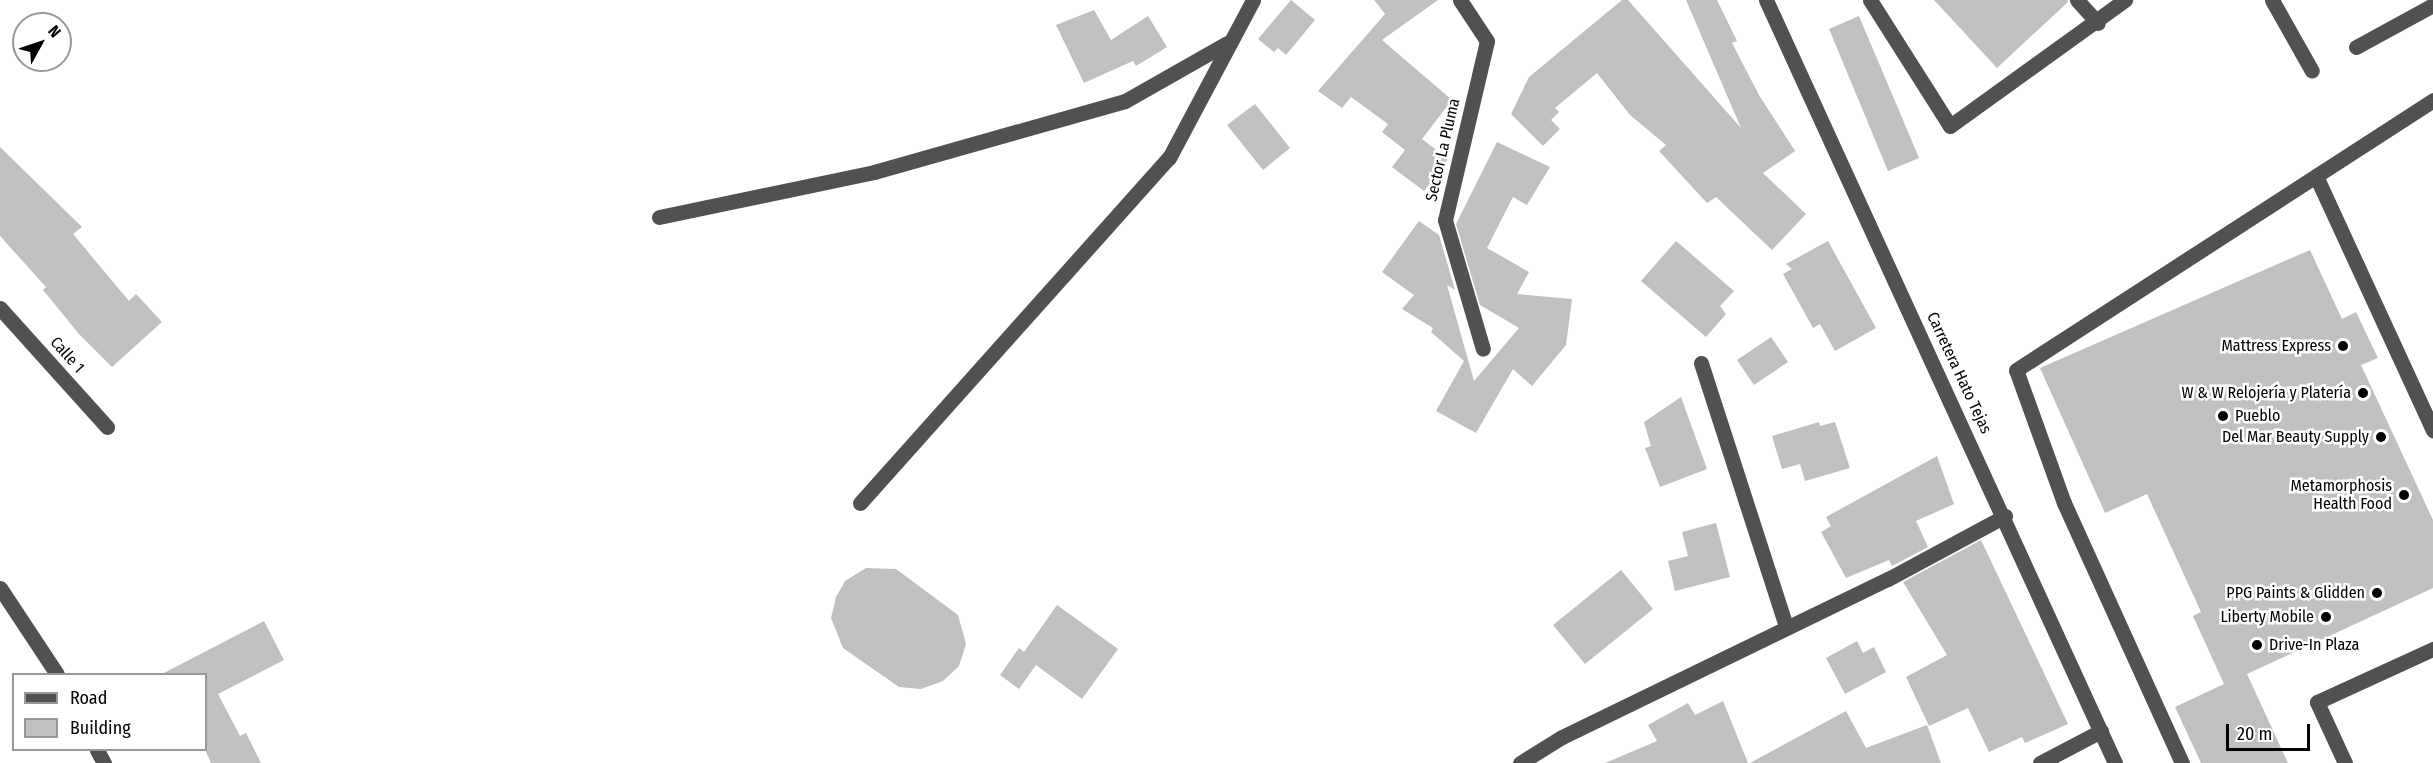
<!DOCTYPE html>
<html>
<head>
<meta charset="utf-8">
<style>
  body { margin:0 }
  #map { position:relative; width:2433px; height:763px; overflow:hidden; background:#fff; font-family:"Fira Sans Condensed",sans-serif }
  div>[style] { position:absolute }
  [style*='--x'] { left:calc(var(--x)*1px); top:calc(var(--y)*1px); width:calc(var(--w)*1px); rotate:calc(var(--a)*1deg) }
  .building>* { inset:0; background:#c0c0c0 }
  .minor>* { height:15px; margin:-7.5px; padding:0 7.5px; transform-origin:7.5px; border-radius:7.5px; background:#515151 }
  .dots>* { width:16px; height:16px; translate:-50% -50%; box-sizing:border-box; border:3px solid #fff; border-radius:50% }
  span { translate:-50% -50%; white-space:nowrap; text-align:center; line-height:1.15; -webkit-text-stroke:5px #fff; paint-order:stroke }
  .street-label { font-size:16px; color:#000 }
  .poi-label { font-size:16px; color:#000 }
  .right { translate:-100% -50%; text-align:right }
  .left { translate:0 -50%; text-align:left }
  .legend { position:absolute; left:12px; top:673px; width:195px; height:78px; box-sizing:border-box; background:#fff; border:2px solid #999; margin:0; padding:8px 10px; list-style:none; font-size:18px; color:#000 }
  .legend li { display:flex; align-items:center; gap:12px; height:30px }
  .legend b { width:30px; border:2px solid #999 }
  .north { position:absolute; left:12px; top:12px; width:60px; height:60px; box-sizing:border-box; background:#fff; border:2px solid #999; border-radius:50%; rotate:50deg; font-size:16px; font-weight:700; line-height:24px; text-align:center; color:#000 }
  .north::after { content:''; display:block; margin:auto; width:21px; height:27px; background:#000; clip-path:polygon(50% 0,100% 100%,50% 72%,0 100%) }
  .scale { position:absolute; left:2226px; top:724px; width:84px; height:27px; box-sizing:border-box; border:3px solid #000; border-top:0; padding-left:8px; font-size:18px; line-height:21px; white-space:nowrap; color:#000; -webkit-text-stroke:4px #fff; paint-order:stroke }
</style>
</head>
<body>
<div id="map">
  <div class="building">
    <div style="clip-path:polygon(1291px 0,1315px 20px,1286px 55px,1278px 48px,1274px 52px,1258px 39px)"></div>
    <div style="clip-path:polygon(1374px 0,1438px 0,1382px 40px,1452px 100px,1422px 139px,1448px 159px,1424px 191px,1392px 167px,1405px 150px,1382px 132px,1388px 124px,1351px 97px,1342px 108px,1318px 91px,1385px 14px)"></div>
    <div style="clip-path:polygon(1622px 0,1628px 0,1741px 128px,1686px 0,1717px 0,1737px 41px,1732px 43px,1759px 95px,1795px 151px,1763px 173px,1806px 214px,1772px 250px,1716px 197px,1707px 203px,1659px 151px,1666px 145px,1630px 115px,1597px 73px,1555px 108px,1559px 112px,1551px 120px,1560px 129px,1543px 146px,1511px 114px,1529px 77px)"></div>
    <div style="clip-path:polygon(1934px 0,2067px 0,2068px 2px,1997px 68px)"></div>
    <div style="clip-path:polygon(1094px 10px,1111px 40px,1148px 16px,1167px 47px,1136px 66px,1133px 61px,1084px 83px,1056px 25px)"></div>
    <div style="clip-path:polygon(1859px 16px,1919px 158px,1888px 171px,1829px 29px)"></div>
    <div style="clip-path:polygon(1255px 104px,1290px 148px,1263px 170px,1227px 125px)"></div>
    <div style="clip-path:polygon(1497px 142px,1550px 167px,1527px 205px,1513px 197px,1487px 248px,1529px 272px,1517px 294px,1572px 299px,1566px 345px,1532px 386px,1513px 369px,1476px 433px,1436px 411px,1464px 361px,1431px 332px,1433px 328px,1402px 309px,1414px 295px,1382px 272px,1419px 221px,1439px 235px,1455px 290px,1447px 285px,1474px 381px,1519px 328px,1480px 305px,1456px 224px)"></div>
    <div style="clip-path:polygon(0 147px,82px 227px,73px 234px,129px 301px,136px 294px,162px 322px,112px 367px,79px 334px,43px 290px,46px 287px,0 236px)"></div>
    <div style="clip-path:polygon(1676px 241px,1734px 291px,1720px 306px,1726px 314px,1706px 337px,1641px 281px)"></div>
    <div style="clip-path:polygon(1828px 241px,1876px 328px,1835px 351px,1820px 324px,1813px 328px,1783px 274px,1792px 269px,1786px 264px)"></div>
    <div style="clip-path:polygon(2310px 250px,2342px 319px,2356px 312px,2378px 358px,2361px 365px,2433px 520px,2433px 588px,2247px 674px,2288px 763px,2201px 763px,2175px 707px,2224px 684px,2193px 616px,2201px 612px,2147px 494px,2105px 513px,2040px 368px)"></div>
    <div style="clip-path:polygon(1771px 337px,1788px 362px,1754px 385px,1737px 360px)"></div>
    <div style="clip-path:polygon(1681px 397px,1707px 469px,1660px 487px,1645px 448px,1651px 446px,1644px 422px)"></div>
    <div style="clip-path:polygon(1819px 422px,1820px 426px,1835px 422px,1850px 468px,1805px 481px,1800px 464px,1782px 469px,1772px 436px)"></div>
    <div style="clip-path:polygon(1937px 456px,1954px 504px,1916px 521px,1928px 547px,1892px 566px,1889px 560px,1846px 578px,1821px 532px,1831px 526px,1826px 517px)"></div>
    <div style="clip-path:polygon(1716px 523px,1730px 577px,1675px 591px,1668px 561px,1688px 556px,1682px 532px)"></div>
    <div style="clip-path:polygon(1981px 540px,2068px 724px,2025px 743px,2022px 737px,1989px 752px,1968px 708px,1929px 726px,1906px 677px,1947px 655px,1903px 582px)"></div>
    <div style="clip-path:polygon(866px 568px,896px 569px,958px 615px,966px 644px,959px 666px,943px 681px,921px 689px,899px 687px,843px 648px,831px 618px,836px 597px,845px 581px)"></div>
    <div style="clip-path:polygon(1621px 570px,1653px 609px,1585px 664px,1553px 625px)"></div>
    <div style="clip-path:polygon(1057px 605px,1118px 649px,1082px 699px,1036px 665px,1019px 689px,1000px 675px,1019px 648px,1024px 652px)"></div>
    <div style="clip-path:polygon(264px 621px,284px 660px,218px 694px,240px 736px,246px 733px,261px 763px,211px 763px,206px 752px,206px 675px,160px 675px)"></div>
    <div style="clip-path:polygon(1857px 641px,1863px 653px,1874px 647px,1886px 672px,1845px 694px,1826px 658px)"></div>
    <div style="clip-path:polygon(1723px 701px,1748px 763px,1605px 763px,1657px 741px,1648px 725px,1688px 703px,1695px 715px)"></div>
    <div style="clip-path:polygon(1846px 711px,1866px 748px,1927px 725px,1941px 763px,1750px 763px)"></div>
  </div>
  <div class="minor">
    <div style="--x:1460;--y:0;--w:49;--a:56.6"></div>
    <div style="--x:1487;--y:41;--w:184;--a:103.2"></div>
    <div style="--x:1445;--y:220;--w:134;--a:73.6"></div>
    <div style="--x:1766;--y:0;--w:839;--a:65.42"></div>
    <div style="--x:1870;--y:0;--w:149;--a:57.6"></div>
    <div style="--x:1950;--y:126;--w:216;--a:-35.8"></div>
    <div style="--x:2077;--y:0;--w:31;--a:48"></div>
    <div style="--x:2272;--y:0;--w:81;--a:60.6"></div>
    <div style="--x:2356;--y:47;--w:88;--a:-28.6"></div>
    <div style="--x:2316;--y:176;--w:280;--a:65.3"></div>
    <div style="--x:659;--y:217;--w:220;--a:-11.8"></div>
    <div style="--x:874;--y:172;--w:261;--a:-15.8"></div>
    <div style="--x:1125;--y:101;--w:117;--a:-29.6"></div>
    <div style="--x:0;--y:308;--w:160;--a:48"></div>
    <div style="--x:1701;--y:363;--w:276;--a:72.1"></div>
    <div style="--x:860;--y:503;--w:463;--a:-48.2"></div>
    <div style="--x:1169;--y:158;--w:179;--a:-62"></div>
    <div style="--x:0;--y:588;--w:103;--a:56.5"></div>
    <div style="--x:97;--y:750;--w:15;--a:62"></div>
    <div style="--x:1520;--y:763;--w:49;--a:-31.8"></div>
    <div style="--x:1562;--y:737;--w:362;--a:-25.9"></div>
    <div style="--x:1888;--y:579;--w:133;--a:-28.3"></div>
    <div style="--x:2040;--y:763;--w:69;--a:-27.7"></div>
    <div style="--x:2182;--y:763;--w:286;--a:-114.4"></div>
    <div style="--x:2064;--y:503;--w:141;--a:-109.8"></div>
    <div style="--x:2016;--y:370;--w:497;--a:-32.9"></div>
    <div style="--x:2345;--y:763;--w:67;--a:-114.7"></div>
    <div style="--x:2317;--y:702;--w:128;--a:-24.6"></div>
  </div>
  <div class="dots">
    <div style="left:2343px;top:346px;background:#000"></div>
    <div style="left:2363px;top:393px;background:#000"></div>
    <div style="left:2223px;top:416px;background:#000"></div>
    <div style="left:2381px;top:437px;background:#000"></div>
    <div style="left:2404px;top:495px;background:#000"></div>
    <div style="left:2377px;top:593px;background:#000"></div>
    <div style="left:2326px;top:617px;background:#000"></div>
    <div style="left:2257px;top:645px;background:#000"></div>
  </div>
  <div class="street-label">
    <span style="left:1443px;top:150px;rotate:-77deg">Sector La Pluma</span>
    <span style="left:67px;top:355px;rotate:48deg">Calle 1</span>
    <span style="left:1959px;top:373px;rotate:65deg">Carretera Hato Tejas</span>
  </div>
  <div class="poi-label">
    <span class="right" style="left:2331px;top:346px">Mattress Express</span>
    <span class="right" style="left:2351px;top:393px">W &amp; W Relojería y Platería</span>
    <span class="left" style="left:2235px;top:416px">Pueblo</span>
    <span class="right" style="left:2369px;top:437px">Del Mar Beauty Supply</span>
    <span class="right" style="left:2392px;top:495px">Metamorphosis<br>Health Food</span>
    <span class="right" style="left:2365px;top:593px">PPG Paints &amp; Glidden</span>
    <span class="right" style="left:2314px;top:617px">Liberty Mobile</span>
    <span class="left" style="left:2269px;top:645px">Drive-In Plaza</span>
  </div>
  <ul class="legend">
  <li><b style="height:8px;background:#515151"></b>Road</li>
  <li><b style="height:16px;background:#c0c0c0"></b>Building</li>
  </ul>
  <div class="north">N</div>
  <div class="scale">20 m</div>
</div>
</body>
</html>
